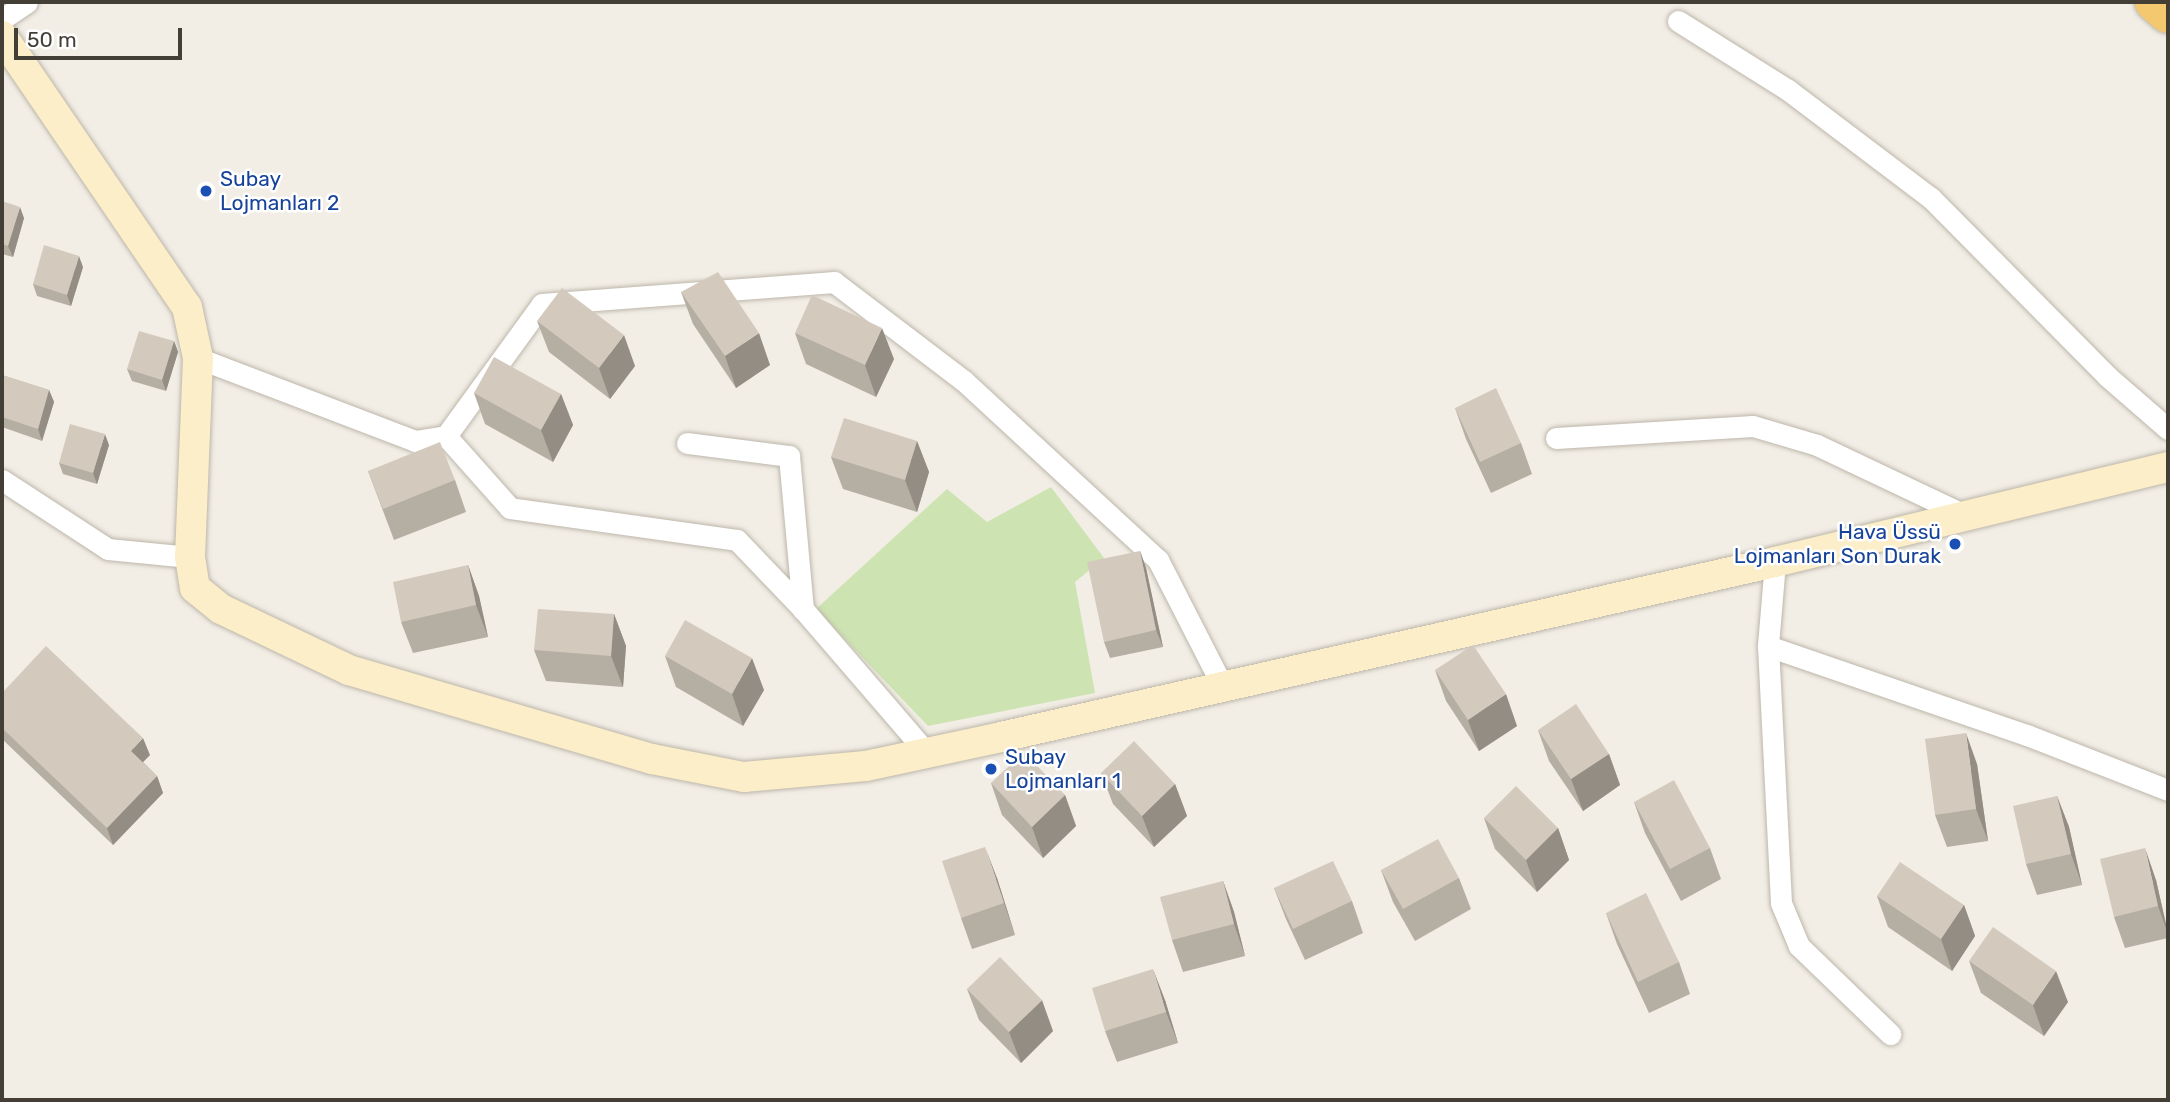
<!DOCTYPE html>
<html>
<head>
<meta charset="utf-8">
<style>
  body { margin:0 }
  #map { position:relative; width:2170px; height:1102px; overflow:hidden; background:#f2eee6; font-family:Rubik,sans-serif }
  div>[style] { position:absolute }
  [style*='--x'] { left:calc(var(--x)*1px); top:calc(var(--y)*1px); width:calc(var(--w)*1px); rotate:calc(var(--a)*1deg) }
  .green>* { inset:0; background:#cde4b2 }
  .roads { filter:drop-shadow(0 0 2px #bdb6aa) drop-shadow(0 0 2px #bdb6aa) }
  .street>* { height:21px; margin:-10.5px; padding:0 10.5px; transform-origin:10.5px; border-radius:10.5px; background:#fff }
  .secondary>* { height:30px; margin:-15px; padding:0 15px; transform-origin:15px; border-radius:15px; background:#fbeec8 }
  .highway>* { height:38px; margin:-19px; padding:0 19px; transform-origin:19px; border-radius:19px; background:#f4c86f }
  .wall>* { inset:0; background:#b5aea3 }
  .shaded-wall>* { inset:0; background:#948d84 }
  .building>* { inset:0; background:#d3cabd }
  .dots>* { width:19px; height:19px; translate:-50% -50%; box-sizing:border-box; border:4px solid #fff; border-radius:50% }
  span { translate:-50% -50%; white-space:nowrap; text-align:center; line-height:1.15; -webkit-text-stroke:5px #fff; paint-order:stroke }
  .transit-label { font-size:21px; color:#164399 }
  .left { translate:0 -50%; text-align:left }
  .right { translate:-100% -50%; text-align:right }
  .frame { position:absolute; inset:0; border:4px solid #443f36; pointer-events:none }
  .scale { position:absolute; left:14px; top:28px; width:168px; height:32px; box-sizing:border-box; border:4px solid #443f36; border-top:0; padding-left:9px; font-size:21px; line-height:24px; white-space:nowrap; color:#443f36; -webkit-text-stroke:5px #fff; paint-order:stroke }
</style>
</head>
<body>
<div id="map">
  <div class="green">
    <div style="clip-path:polygon(1051px 487px,1104px 558px,1075px 582px,1095px 693px,928px 726px,816px 609px,947px 489px,987px 522px)"></div>
  </div>
  <div class="roads">
    <div class="street">
      <div style="--x:2;--y:19;--w:30;--a:-34"></div>
      <div style="--x:1678;--y:21;--w:130;--a:32.1"></div>
      <div style="--x:1788;--y:90;--w:179;--a:37.1"></div>
      <div style="--x:1931;--y:198;--w:250;--a:45.3"></div>
      <div style="--x:2107;--y:376;--w:81;--a:41"></div>
      <div style="--x:198;--y:358;--w:232;--a:20.9"></div>
      <div style="--x:415;--y:441;--w:31;--a:-9"></div>
      <div style="--x:446;--y:436;--w:163;--a:-54"></div>
      <div style="--x:542;--y:304;--w:293;--a:-4.3"></div>
      <div style="--x:834;--y:282;--w:163;--a:37.3"></div>
      <div style="--x:964;--y:381;--w:264;--a:42.7"></div>
      <div style="--x:1158;--y:560;--w:143;--a:62.9"></div>
      <div style="--x:446;--y:436;--w:96;--a:48.4"></div>
      <div style="--x:510;--y:508;--w:229;--a:8"></div>
      <div style="--x:737;--y:540;--w:95;--a:46.3"></div>
      <div style="--x:803;--y:609;--w:190;--a:49.3"></div>
      <div style="--x:1556;--y:438;--w:197;--a:-3.5"></div>
      <div style="--x:1753;--y:426;--w:67;--a:16.5"></div>
      <div style="--x:1817;--y:445;--w:161;--a:25.4"></div>
      <div style="--x:687;--y:443;--w:103;--a:7.3"></div>
      <div style="--x:789;--y:456;--w:154;--a:84.8"></div>
      <div style="--x:2;--y:480;--w:126;--a:33.1"></div>
      <div style="--x:108;--y:549;--w:82;--a:5.6"></div>
      <div style="--x:1775;--y:562;--w:84;--a:94.8"></div>
      <div style="--x:1768;--y:646;--w:257;--a:87.1"></div>
      <div style="--x:1781;--y:903;--w:47;--a:67.3"></div>
      <div style="--x:1799;--y:946;--w:127;--a:44"></div>
      <div style="--x:1768;--y:646;--w:274;--a:19"></div>
      <div style="--x:2027;--y:735;--w:151;--a:21.3"></div>
    </div>
    <div class="secondary">
      <div style="--x:2;--y:36;--w:328;--a:55.7"></div>
      <div style="--x:187;--y:307;--w:52;--a:77.8"></div>
      <div style="--x:198;--y:358;--w:199;--a:92.3"></div>
      <div style="--x:190;--y:557;--w:31;--a:81"></div>
      <div style="--x:195;--y:588;--w:33;--a:39"></div>
      <div style="--x:221;--y:609;--w:142;--a:25.5"></div>
      <div style="--x:349;--y:670;--w:316;--a:16.4"></div>
      <div style="--x:652;--y:759;--w:94;--a:11.1"></div>
      <div style="--x:744;--y:777;--w:122;--a:-5.2"></div>
      <div style="--x:866;--y:766;--w:138;--a:-12.1"></div>
      <div style="--x:1001;--y:737;--w:794;--a:-12.74"></div>
      <div style="--x:1775;--y:562;--w:404;--a:-13.6"></div>
    </div>
    <div class="highway">
      <div style="--x:2154;--y:2;--w:18;--a:41"></div>
    </div>
  </div>
  <div class="wall">
    <div style="clip-path:polygon(2px 201px,24px 218px,13px 257px,2px 254px)"></div>
    <div style="clip-path:polygon(83px 267px,71px 306px,37px 296px,33px 284px)"></div>
    <div style="clip-path:polygon(681px 292px,770px 365px,736px 388px,693px 324px)"></div>
    <div style="clip-path:polygon(537px 321px,635px 366px,610px 399px,549px 352px)"></div>
    <div style="clip-path:polygon(795px 333px,894px 359px,876px 397px,806px 364px)"></div>
    <div style="clip-path:polygon(174px 341px,178px 352px,166px 391px,132px 381px,127px 369px)"></div>
    <div style="clip-path:polygon(2px 375px,49px 390px,54px 402px,42px 441px,2px 427px)"></div>
    <div style="clip-path:polygon(474px 393px,561px 394px,573px 425px,553px 462px,485px 424px)"></div>
    <div style="clip-path:polygon(1455px 408px,1521px 443px,1532px 474px,1491px 493px,1466px 439px)"></div>
    <div style="clip-path:polygon(917px 441px,929px 472px,917px 512px,843px 489px,831px 457px)"></div>
    <div style="clip-path:polygon(109px 445px,97px 484px,63px 474px,59px 463px)"></div>
    <div style="clip-path:polygon(368px 471px,455px 480px,466px 512px,394px 540px)"></div>
    <div style="clip-path:polygon(1140px 551px,1146px 568px,1163px 647px,1110px 658px,1104px 642px)"></div>
    <div style="clip-path:polygon(468px 565px,479px 596px,488px 637px,413px 653px,401px 622px)"></div>
    <div style="clip-path:polygon(614px 614px,626px 646px,623px 687px,546px 681px,534px 650px)"></div>
    <div style="clip-path:polygon(665px 656px,764px 690px,743px 726px,676px 687px)"></div>
    <div style="clip-path:polygon(1435px 670px,1517px 726px,1479px 751px,1446px 701px)"></div>
    <div style="clip-path:polygon(2px 693px,150px 755px,143px 762px,157px 776px,163px 793px,113px 845px,2px 739px)"></div>
    <div style="clip-path:polygon(1538px 730px,1609px 754px,1620px 785px,1583px 811px,1549px 761px)"></div>
    <div style="clip-path:polygon(1977px 764px,1988px 841px,1947px 847px,1935px 815px)"></div>
    <div style="clip-path:polygon(1101px 773px,1175px 784px,1187px 816px,1154px 847px,1113px 804px)"></div>
    <div style="clip-path:polygon(991px 783px,1065px 795px,1076px 826px,1043px 858px,1002px 815px)"></div>
    <div style="clip-path:polygon(2057px 796px,2069px 827px,2082px 885px,2037px 895px,2026px 864px)"></div>
    <div style="clip-path:polygon(1634px 802px,1710px 848px,1721px 879px,1681px 901px,1645px 833px)"></div>
    <div style="clip-path:polygon(1484px 818px,1558px 828px,1569px 860px,1537px 892px,1495px 849px)"></div>
    <div style="clip-path:polygon(1381px 870px,1459px 878px,1471px 909px,1415px 941px,1393px 902px)"></div>
    <div style="clip-path:polygon(997px 878px,1015px 935px,972px 949px,961px 918px)"></div>
    <div style="clip-path:polygon(2156px 880px,2168px 932px,2168px 938px,2125px 948px,2114px 917px)"></div>
    <div style="clip-path:polygon(1223px 881px,1234px 912px,1245px 956px,1183px 972px,1172px 940px)"></div>
    <div style="clip-path:polygon(1274px 888px,1352px 901px,1363px 933px,1305px 960px,1286px 919px)"></div>
    <div style="clip-path:polygon(1877px 896px,1964px 905px,1975px 936px,1952px 971px,1888px 927px)"></div>
    <div style="clip-path:polygon(1606px 913px,1679px 962px,1690px 994px,1649px 1013px,1617px 944px)"></div>
    <div style="clip-path:polygon(1969px 961px,2068px 1002px,2044px 1036px,1981px 993px)"></div>
    <div style="clip-path:polygon(967px 989px,1053px 1031px,1021px 1063px,979px 1020px)"></div>
    <div style="clip-path:polygon(1165px 1000px,1178px 1043px,1117px 1062px,1105px 1031px)"></div>
  </div>
  <div class="shaded-wall">
    <div style="clip-path:polygon(20px 207px,24px 218px,13px 257px,8px 246px)"></div>
    <div style="clip-path:polygon(79px 256px,83px 267px,71px 306px,67px 295px)"></div>
    <div style="clip-path:polygon(882px 328px,894px 359px,876px 397px,865px 365px)"></div>
    <div style="clip-path:polygon(759px 333px,770px 365px,736px 388px,725px 356px)"></div>
    <div style="clip-path:polygon(624px 335px,635px 366px,610px 399px,599px 368px)"></div>
    <div style="clip-path:polygon(174px 341px,178px 352px,166px 391px,162px 380px)"></div>
    <div style="clip-path:polygon(49px 390px,54px 402px,42px 441px,38px 429px)"></div>
    <div style="clip-path:polygon(561px 394px,573px 425px,553px 462px,541px 430px)"></div>
    <div style="clip-path:polygon(105px 434px,109px 445px,97px 484px,93px 473px)"></div>
    <div style="clip-path:polygon(917px 441px,929px 472px,917px 512px,905px 480px)"></div>
    <div style="clip-path:polygon(1140px 551px,1146px 568px,1163px 647px,1156px 630px)"></div>
    <div style="clip-path:polygon(468px 565px,479px 596px,488px 637px,476px 605px)"></div>
    <div style="clip-path:polygon(614px 614px,626px 646px,623px 687px,611px 656px)"></div>
    <div style="clip-path:polygon(752px 658px,764px 690px,743px 726px,732px 694px)"></div>
    <div style="clip-path:polygon(1506px 694px,1517px 726px,1479px 751px,1468px 720px)"></div>
    <div style="clip-path:polygon(1966px 733px,1977px 764px,1988px 841px,1976px 809px)"></div>
    <div style="clip-path:polygon(143px 738px,150px 755px,137px 768px,131px 751px)"></div>
    <div style="clip-path:polygon(1609px 754px,1620px 785px,1583px 811px,1571px 779px)"></div>
    <div style="clip-path:polygon(157px 776px,163px 793px,113px 845px,107px 828px)"></div>
    <div style="clip-path:polygon(1175px 784px,1187px 816px,1154px 847px,1142px 816px)"></div>
    <div style="clip-path:polygon(1065px 795px,1076px 826px,1043px 858px,1032px 827px)"></div>
    <div style="clip-path:polygon(2057px 796px,2069px 827px,2082px 885px,2071px 854px)"></div>
    <div style="clip-path:polygon(1558px 828px,1569px 860px,1537px 892px,1526px 860px)"></div>
    <div style="clip-path:polygon(985px 847px,997px 878px,1015px 935px,1004px 903px)"></div>
    <div style="clip-path:polygon(2145px 848px,2156px 880px,2168px 934px,2158px 906px)"></div>
    <div style="clip-path:polygon(1223px 881px,1234px 912px,1245px 956px,1234px 924px)"></div>
    <div style="clip-path:polygon(1964px 905px,1975px 936px,1952px 971px,1941px 939px)"></div>
    <div style="clip-path:polygon(1153px 969px,1165px 1000px,1178px 1043px,1166px 1012px)"></div>
    <div style="clip-path:polygon(2056px 971px,2068px 1002px,2044px 1036px,2033px 1005px)"></div>
    <div style="clip-path:polygon(1042px 1000px,1053px 1031px,1021px 1063px,1009px 1032px)"></div>
  </div>
  <div class="building">
    <div style="clip-path:polygon(2px 201px,20px 207px,8px 246px,2px 244px)"></div>
    <div style="clip-path:polygon(44px 245px,79px 256px,67px 295px,33px 284px)"></div>
    <div style="clip-path:polygon(718px 272px,759px 333px,725px 356px,681px 292px)"></div>
    <div style="clip-path:polygon(562px 288px,624px 335px,599px 368px,537px 321px)"></div>
    <div style="clip-path:polygon(812px 295px,882px 328px,865px 365px,795px 333px)"></div>
    <div style="clip-path:polygon(139px 331px,174px 341px,162px 380px,127px 369px)"></div>
    <div style="clip-path:polygon(494px 357px,561px 394px,541px 430px,474px 393px)"></div>
    <div style="clip-path:polygon(2px 375px,49px 390px,38px 429px,2px 417px)"></div>
    <div style="clip-path:polygon(1496px 388px,1521px 443px,1480px 462px,1455px 408px)"></div>
    <div style="clip-path:polygon(844px 418px,917px 441px,905px 480px,831px 457px)"></div>
    <div style="clip-path:polygon(70px 424px,105px 434px,93px 473px,59px 463px)"></div>
    <div style="clip-path:polygon(440px 442px,455px 480px,383px 509px,368px 471px)"></div>
    <div style="clip-path:polygon(1140px 551px,1156px 630px,1104px 642px,1087px 562px)"></div>
    <div style="clip-path:polygon(468px 565px,476px 605px,401px 622px,393px 582px)"></div>
    <div style="clip-path:polygon(538px 609px,614px 614px,611px 656px,534px 650px)"></div>
    <div style="clip-path:polygon(685px 620px,752px 658px,732px 694px,665px 656px)"></div>
    <div style="clip-path:polygon(1473px 645px,1506px 694px,1468px 720px,1435px 670px)"></div>
    <div style="clip-path:polygon(46px 646px,143px 738px,131px 751px,157px 776px,107px 828px,2px 728px,2px 693px)"></div>
    <div style="clip-path:polygon(1576px 704px,1609px 754px,1571px 779px,1538px 730px)"></div>
    <div style="clip-path:polygon(1966px 733px,1976px 809px,1935px 815px,1925px 739px)"></div>
    <div style="clip-path:polygon(1134px 741px,1175px 784px,1142px 816px,1101px 773px)"></div>
    <div style="clip-path:polygon(1024px 752px,1065px 795px,1032px 827px,991px 783px)"></div>
    <div style="clip-path:polygon(1674px 780px,1710px 848px,1670px 869px,1634px 802px)"></div>
    <div style="clip-path:polygon(1516px 786px,1558px 828px,1526px 860px,1484px 818px)"></div>
    <div style="clip-path:polygon(2057px 796px,2071px 854px,2026px 864px,2013px 806px)"></div>
    <div style="clip-path:polygon(1438px 839px,1459px 878px,1403px 909px,1381px 870px)"></div>
    <div style="clip-path:polygon(985px 847px,1004px 903px,961px 918px,942px 861px)"></div>
    <div style="clip-path:polygon(2145px 848px,2158px 906px,2114px 917px,2100px 859px)"></div>
    <div style="clip-path:polygon(1333px 861px,1352px 901px,1293px 929px,1274px 888px)"></div>
    <div style="clip-path:polygon(1900px 862px,1964px 905px,1941px 939px,1877px 896px)"></div>
    <div style="clip-path:polygon(1223px 881px,1234px 924px,1172px 940px,1160px 897px)"></div>
    <div style="clip-path:polygon(1646px 893px,1679px 962px,1638px 982px,1606px 913px)"></div>
    <div style="clip-path:polygon(1993px 927px,2056px 971px,2033px 1005px,1969px 961px)"></div>
    <div style="clip-path:polygon(1000px 957px,1042px 1000px,1009px 1032px,967px 989px)"></div>
    <div style="clip-path:polygon(1153px 969px,1166px 1012px,1105px 1031px,1092px 988px)"></div>
  </div>
  <div class="dots">
    <div style="left:206px;top:191px;background:#1a4fb4"></div>
    <div style="left:1955px;top:544px;background:#1a4fb4"></div>
    <div style="left:991px;top:769px;background:#1a4fb4"></div>
  </div>
  <div class="transit-label">
    <span class="left" style="left:220px;top:191px">Subay<br>Lojmanları 2</span>
    <span class="right" style="left:1941px;top:544px">Hava Üssü<br>Lojmanları Son Durak</span>
    <span class="left" style="left:1005px;top:769px">Subay<br>Lojmanları 1</span>
  </div>
  <div class="frame"></div>
  <div class="scale">50 m</div>
</div>
</body>
</html>
